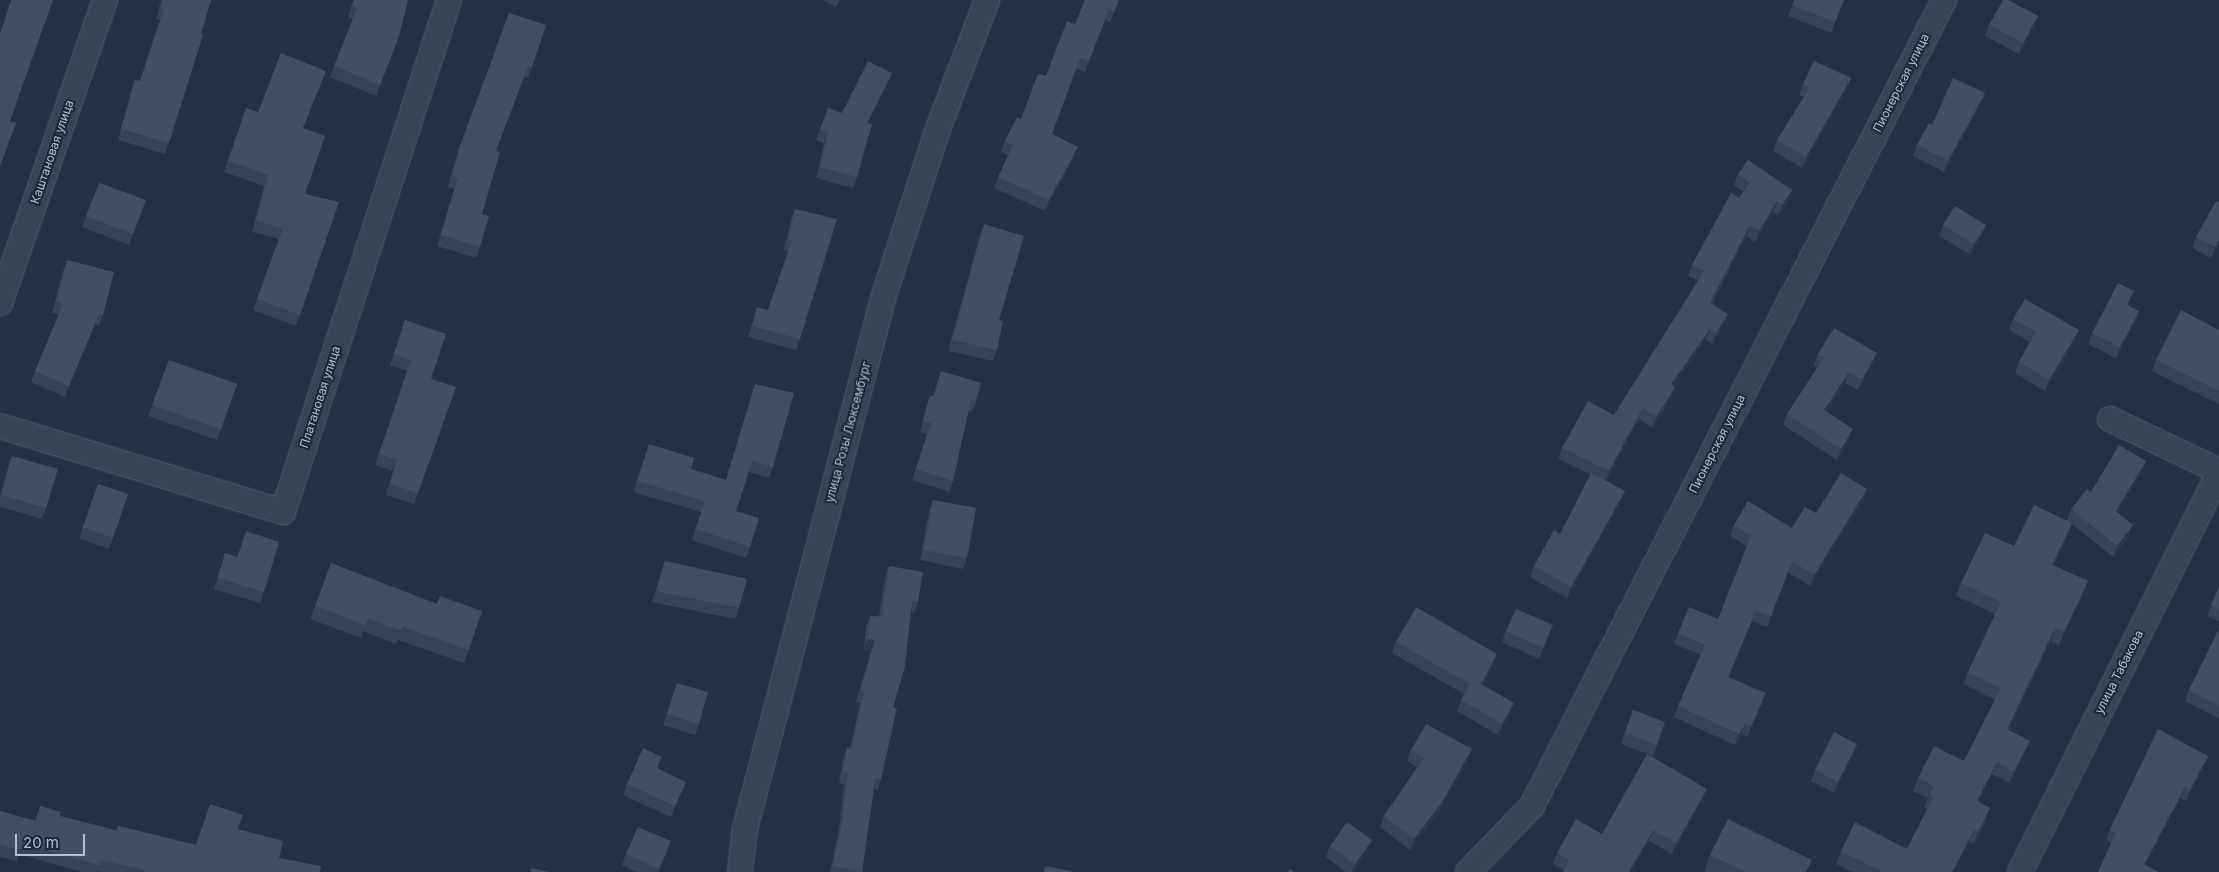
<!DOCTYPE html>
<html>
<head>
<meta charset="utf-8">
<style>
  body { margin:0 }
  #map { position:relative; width:2219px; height:872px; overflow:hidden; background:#233244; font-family:Inter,sans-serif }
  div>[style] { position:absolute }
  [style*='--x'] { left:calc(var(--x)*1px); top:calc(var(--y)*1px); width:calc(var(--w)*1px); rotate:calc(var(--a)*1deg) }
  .roads { filter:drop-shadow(0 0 1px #535f6d) drop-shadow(0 0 1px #535f6d) }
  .minor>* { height:24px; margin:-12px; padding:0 12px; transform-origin:12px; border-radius:12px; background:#384453 }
  .wall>* { inset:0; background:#374456 }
  .shaded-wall>* { inset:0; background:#2d3746 }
  .building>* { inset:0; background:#404f64 }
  span { translate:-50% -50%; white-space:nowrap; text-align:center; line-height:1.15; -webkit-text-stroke:4px #1d2839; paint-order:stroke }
  .street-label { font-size:12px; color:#b5bfcd }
  .scale { position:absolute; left:15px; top:834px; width:70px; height:22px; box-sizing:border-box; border:2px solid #b5bfcd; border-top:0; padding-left:6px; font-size:15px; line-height:18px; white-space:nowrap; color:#b5bfcd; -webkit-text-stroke:4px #1d2839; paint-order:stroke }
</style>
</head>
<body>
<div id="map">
  <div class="roads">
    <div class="minor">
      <div style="--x:0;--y:303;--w:321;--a:-70.9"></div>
      <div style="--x:2110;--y:419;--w:121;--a:25.5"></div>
      <div style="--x:0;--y:426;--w:296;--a:16.9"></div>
      <div style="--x:283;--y:512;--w:538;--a:-72.04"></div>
      <div style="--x:740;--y:872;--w:43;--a:-83.4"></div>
      <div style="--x:745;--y:829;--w:552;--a:-75.41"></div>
      <div style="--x:884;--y:295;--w:178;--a:-72"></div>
      <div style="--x:939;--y:126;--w:135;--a:-69.1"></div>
      <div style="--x:1468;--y:872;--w:92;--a:-45.9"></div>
      <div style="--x:1532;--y:806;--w:905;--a:-62.93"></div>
      <div style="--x:2020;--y:872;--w:446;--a:-63.5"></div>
    </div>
  </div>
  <div class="wall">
    <div style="clip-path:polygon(161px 0,211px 0,169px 143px,165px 154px,118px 140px,131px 91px,135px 80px,140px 81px,160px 20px,156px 19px)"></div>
    <div style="clip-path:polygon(353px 0,408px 0,399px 36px,376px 96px,330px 77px,353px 19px,348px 17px)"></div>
    <div style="clip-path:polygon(822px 0,840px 0,836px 7px)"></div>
    <div style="clip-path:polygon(1119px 0,1110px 22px,1105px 20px,1085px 72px,1076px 69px,1052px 134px,1074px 158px,1045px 211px,994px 188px,1008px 156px,1001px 152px,1005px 141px,1021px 119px,1075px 24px)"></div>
    <div style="clip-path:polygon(1794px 0,1844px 0,1831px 33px,1788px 16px)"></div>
    <div style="clip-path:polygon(509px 13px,532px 67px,528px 78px,524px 77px,496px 151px,482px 214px,480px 247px,476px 258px,437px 246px,454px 189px,448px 187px,456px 157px)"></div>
    <div style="clip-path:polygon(1989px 25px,2034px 27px,2019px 54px,1985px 36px)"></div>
    <div style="clip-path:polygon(892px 73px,888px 84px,868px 123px,857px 177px,853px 188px,816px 178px,824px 144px,816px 140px,828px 108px,842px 113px)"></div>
    <div style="clip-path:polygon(1851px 78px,1847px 89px,1802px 168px,1773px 151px,1777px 140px,1804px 97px,1799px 95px,1803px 84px)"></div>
    <div style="clip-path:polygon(1985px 93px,1981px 104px,1944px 172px,1913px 156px,1917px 145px)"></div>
    <div style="clip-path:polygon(246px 108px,303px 128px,305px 194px,339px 202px,296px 326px,253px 310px,279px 239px,252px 232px,264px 186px,224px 172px)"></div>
    <div style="clip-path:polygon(1738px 174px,1792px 190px,1788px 201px,1778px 216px,1773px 212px,1755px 242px,1746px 236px,1712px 304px,1724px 325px,1712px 344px,1706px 340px,1673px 386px,1675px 387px,1671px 398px,1652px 428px,1639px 419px,1606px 481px,1625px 491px,1621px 502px,1567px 598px,1530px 577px,1534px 566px,1560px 534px,1591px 475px,1558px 459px,1562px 448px,1614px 415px,1698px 281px,1688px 276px,1692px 265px,1744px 192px,1734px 185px)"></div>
    <div style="clip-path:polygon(99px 183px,146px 200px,129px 245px,82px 227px)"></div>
    <div style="clip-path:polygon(2219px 202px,2219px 244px,2211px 258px,2192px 248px,2196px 237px)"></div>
    <div style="clip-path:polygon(795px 209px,800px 339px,796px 350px,748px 337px,757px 307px,768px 310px,788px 251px,784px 250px,791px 220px)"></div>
    <div style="clip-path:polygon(984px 224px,999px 320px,997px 350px,993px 361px,948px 351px,980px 235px)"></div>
    <div style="clip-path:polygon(1943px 225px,1986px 225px,1982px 236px,1970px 255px,1939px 236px)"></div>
    <div style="clip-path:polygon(67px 260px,103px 315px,99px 326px,95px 324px,65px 397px,31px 382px,59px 315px,52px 313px,63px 271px)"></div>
    <div style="clip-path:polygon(2130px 302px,2128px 306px,2139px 311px,2135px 322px,2116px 358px,2088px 344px,2092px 333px)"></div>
    <div style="clip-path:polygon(2013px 319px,2075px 341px,2045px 391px,2015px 373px,2019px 362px,2030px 342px,2009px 330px)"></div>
    <div style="clip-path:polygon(405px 320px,431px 379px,456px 387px,414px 504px,386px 495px,393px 471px,375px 465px,407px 371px,390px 365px)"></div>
    <div style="clip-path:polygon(2219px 330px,2219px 404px,2152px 371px,2156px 360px)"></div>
    <div style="clip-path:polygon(1818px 354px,1873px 364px,1858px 390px,1845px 383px,1826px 412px,1849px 440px,1837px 460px,1783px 425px,1787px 414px,1818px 367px,1814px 365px)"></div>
    <div style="clip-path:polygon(169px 360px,237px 384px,217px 440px,148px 416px)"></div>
    <div style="clip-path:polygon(941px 371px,976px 401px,972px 412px,968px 411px,953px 481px,949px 492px,912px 480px,927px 434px,920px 432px,926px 407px,930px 396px,933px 396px)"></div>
    <div style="clip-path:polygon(755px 384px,773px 467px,769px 478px,749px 472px,736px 511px,750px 547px,746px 558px,692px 540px,701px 512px,633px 492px,649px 444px,691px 469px,726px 480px)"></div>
    <div style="clip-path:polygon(12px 456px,46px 508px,42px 519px,0 507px,0 496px,8px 467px)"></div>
    <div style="clip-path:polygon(2146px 461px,2142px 472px,2117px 513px,2129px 536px,2113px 557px,2072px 524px,2068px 535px,2054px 565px,2088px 581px,2083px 594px,2059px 645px,2051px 641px,2008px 730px,2030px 741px,2025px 753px,2010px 783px,1992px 774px,1978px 802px,1986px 821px,1974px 844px,1969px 842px,1954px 872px,1853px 872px,1836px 864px,1841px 851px,1907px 849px,1927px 809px,1924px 808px,1928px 798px,1913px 791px,1918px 778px,1964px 761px,1995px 700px,1963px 684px,1968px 672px,1995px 614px,1956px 596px,1961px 583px,2014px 546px,2067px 520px,2071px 509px,2091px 492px)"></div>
    <div style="clip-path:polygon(98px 484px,128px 494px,109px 549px,79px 538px)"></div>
    <div style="clip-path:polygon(1867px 489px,1863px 500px,1810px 586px,1788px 572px,1767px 627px,1752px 621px,1729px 677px,1762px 704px,1747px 737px,1742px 734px,1735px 745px,1674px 717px,1678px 706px,1701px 655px,1674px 644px,1678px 633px,1718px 619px,1747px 546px,1730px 536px,1734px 525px,1792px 528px,1816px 513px)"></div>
    <div style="clip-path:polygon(933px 500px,967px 558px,963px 569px,920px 560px,929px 511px)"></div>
    <div style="clip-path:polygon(246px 531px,264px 592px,260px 603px,214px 589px,225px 553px,237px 557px)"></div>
    <div style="clip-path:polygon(665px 561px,739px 608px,735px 619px,652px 602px)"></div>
    <div style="clip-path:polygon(889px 566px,918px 602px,914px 613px,911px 612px,881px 779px,877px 790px,874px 789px,862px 872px,830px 872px,839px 829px,844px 784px,839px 783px,843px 759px,847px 748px,850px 749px,860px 703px,856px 702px,871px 651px,864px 650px,866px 626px,870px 616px,879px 616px,885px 577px)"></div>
    <div style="clip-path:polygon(2219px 586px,2219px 621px,2207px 616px)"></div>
    <div style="clip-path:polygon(437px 604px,482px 611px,464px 663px,398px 640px,396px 644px,363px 631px,361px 638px,310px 619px,315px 606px)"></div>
    <div style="clip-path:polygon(2219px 629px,2219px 718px,2185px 701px,2189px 690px)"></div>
    <div style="clip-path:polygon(1506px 631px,1549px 636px,1539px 659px,1502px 642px)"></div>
    <div style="clip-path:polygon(1396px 642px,1493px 665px,1483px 685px,1510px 714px,1498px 735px,1457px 711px,1461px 700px,1464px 694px,1392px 653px)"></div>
    <div style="clip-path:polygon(677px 683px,699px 724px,695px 735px,663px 725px)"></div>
    <div style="clip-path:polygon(1633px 710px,1665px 722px,1653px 756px,1621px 744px)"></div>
    <div style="clip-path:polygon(1857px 744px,1853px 755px,1834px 793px,1811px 781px,1815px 770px)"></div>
    <div style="clip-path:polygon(1411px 750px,1468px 760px,1438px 813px,1410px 850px,1380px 827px,1384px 816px,1417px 767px,1407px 761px)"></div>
    <div style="clip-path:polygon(2208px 756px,2204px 767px,2186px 801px,2181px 798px,2098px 872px,2111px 843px,2106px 840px,2110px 829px)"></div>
    <div style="clip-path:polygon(658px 769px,686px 782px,682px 793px,671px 817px,623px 795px,627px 784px)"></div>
    <div style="clip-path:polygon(1703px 800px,1672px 854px,1649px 841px,1631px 872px,1563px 872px,1564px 870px,1553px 864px,1557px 853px)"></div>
    <div style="clip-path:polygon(40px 806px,60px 816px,116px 830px,118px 826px,195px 845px,238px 829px,279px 858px,320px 872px,100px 872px,96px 871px,96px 872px,81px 872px,19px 854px,17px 861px,0 857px,0 811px,35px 821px)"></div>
    <div style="clip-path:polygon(1372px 840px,1368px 851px,1353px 872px,1346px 872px,1326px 857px,1330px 846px)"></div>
    <div style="clip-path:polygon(667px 852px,658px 872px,637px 872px,622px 865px,626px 854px)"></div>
    <div style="clip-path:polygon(1710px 855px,1807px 872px,1707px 872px,1704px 871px)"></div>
  </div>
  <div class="shaded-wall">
    <div style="clip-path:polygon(2038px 16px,2034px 27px,2019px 54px,2023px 43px)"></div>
    <div style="clip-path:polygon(892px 73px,888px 84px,863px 134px,867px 123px)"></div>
    <div style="clip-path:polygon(1851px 78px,1847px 89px,1802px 168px,1806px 157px)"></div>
    <div style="clip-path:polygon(1985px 93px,1981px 104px,1944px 172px,1948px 161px)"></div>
    <div style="clip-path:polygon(1078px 147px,1074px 158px,1045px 211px,1049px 200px)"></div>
    <div style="clip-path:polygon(1792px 190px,1788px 201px,1778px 216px,1782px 205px)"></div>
    <div style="clip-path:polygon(1777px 201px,1773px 212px,1755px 242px,1759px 231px)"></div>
    <div style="clip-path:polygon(1750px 225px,1746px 236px,1706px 314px,1710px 303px)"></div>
    <div style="clip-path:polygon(1986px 225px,1982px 236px,1970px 255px,1974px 244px)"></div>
    <div style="clip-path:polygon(2219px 240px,2219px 244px,2211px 258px,2215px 247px)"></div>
    <div style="clip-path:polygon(2134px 291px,2130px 302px,2123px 316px,2127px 305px)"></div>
    <div style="clip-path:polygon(2139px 311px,2135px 322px,2116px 358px,2120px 347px)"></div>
    <div style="clip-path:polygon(99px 314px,95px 324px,65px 397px,69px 386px)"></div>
    <div style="clip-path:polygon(1728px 314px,1724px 325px,1712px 344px,1716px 333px)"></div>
    <div style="clip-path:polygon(1710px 329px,1706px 340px,1667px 395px,1671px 384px)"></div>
    <div style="clip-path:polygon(2079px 330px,2075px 341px,2045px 391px,2049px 380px)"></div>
    <div style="clip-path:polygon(1877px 353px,1873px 364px,1858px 390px,1862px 379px)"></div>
    <div style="clip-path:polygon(1849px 372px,1845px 383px,1820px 421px,1824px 410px)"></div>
    <div style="clip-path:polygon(1675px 387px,1671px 398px,1652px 428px,1656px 417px)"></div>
    <div style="clip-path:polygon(1643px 408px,1639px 419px,1605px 482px,1609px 471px)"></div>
    <div style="clip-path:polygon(1853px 429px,1849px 440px,1837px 460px,1841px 449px)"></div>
    <div style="clip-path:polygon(2146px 461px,2142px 472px,2112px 522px,2116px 511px)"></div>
    <div style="clip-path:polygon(1867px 489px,1863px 500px,1810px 586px,1814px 575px)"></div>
    <div style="clip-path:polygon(1625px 491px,1621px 502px,1567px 598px,1571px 587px)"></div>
    <div style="clip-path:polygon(2072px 523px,2068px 535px,2048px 577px,2052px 565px)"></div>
    <div style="clip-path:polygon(2133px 525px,2129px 536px,2113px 557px,2117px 546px)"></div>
    <div style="clip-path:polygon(2088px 581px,2083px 594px,2059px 645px,2064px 632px)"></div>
    <div style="clip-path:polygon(1756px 611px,1752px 621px,1724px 688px,1728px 677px)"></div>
    <div style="clip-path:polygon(1553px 625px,1549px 636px,1539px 659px,1543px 648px)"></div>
    <div style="clip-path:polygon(2055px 628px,2051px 641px,2002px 741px,2007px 729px)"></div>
    <div style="clip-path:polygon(868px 639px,875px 640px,871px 651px,864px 650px)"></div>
    <div style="clip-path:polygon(1497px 654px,1493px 665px,1477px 695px,1481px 684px)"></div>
    <div style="clip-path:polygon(1766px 693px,1762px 704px,1747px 737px,1751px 726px)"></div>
    <div style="clip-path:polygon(1514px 703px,1510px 714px,1498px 735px,1502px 724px)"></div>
    <div style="clip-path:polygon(1746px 723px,1742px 734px,1735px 745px,1739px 734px)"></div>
    <div style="clip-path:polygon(2030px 741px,2025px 753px,2010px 783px,2014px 771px)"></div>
    <div style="clip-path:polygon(1857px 744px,1853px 755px,1834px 793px,1838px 782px)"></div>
    <div style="clip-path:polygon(1472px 749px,1468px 760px,1438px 813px,1410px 850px,1414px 839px)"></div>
    <div style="clip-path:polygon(2208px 756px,2204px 767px,2186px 801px,2190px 790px)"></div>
    <div style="clip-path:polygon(1997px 762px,1992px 774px,1972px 814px,1977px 801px)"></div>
    <div style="clip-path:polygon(686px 782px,682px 793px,671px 817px,675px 806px)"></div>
    <div style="clip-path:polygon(2185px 787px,2181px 798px,2142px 872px,2144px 865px)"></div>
    <div style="clip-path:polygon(1707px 789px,1703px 800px,1672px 854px,1676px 843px)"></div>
    <div style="clip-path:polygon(1990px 808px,1986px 821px,1974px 844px,1978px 832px)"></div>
    <div style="clip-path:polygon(1653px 830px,1649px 841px,1631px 872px,1629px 872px)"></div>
    <div style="clip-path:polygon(1974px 830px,1969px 842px,1954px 872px,1952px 872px)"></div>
    <div style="clip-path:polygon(1372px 840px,1368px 851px,1353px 872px,1352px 872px,1355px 864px)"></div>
  </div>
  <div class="building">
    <div style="clip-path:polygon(11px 0,53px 0,10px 121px,16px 123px,0 166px,0 34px)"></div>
    <div style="clip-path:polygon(162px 0,211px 0,201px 34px,203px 35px,169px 143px,121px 129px,135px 80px,140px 81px,164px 9px,160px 8px)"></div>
    <div style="clip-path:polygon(354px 0,408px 0,399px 36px,380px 85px,334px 66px,357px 8px,352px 6px)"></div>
    <div style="clip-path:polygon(1085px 0,1119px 0,1114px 12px,1109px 9px,1089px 61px,1080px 58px,1052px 134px,1078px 147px,1049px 200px,998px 177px,1013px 145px,1005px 141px,1017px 117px,1021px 119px,1038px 74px,1046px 76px,1067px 21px,1075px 24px)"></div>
    <div style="clip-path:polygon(1794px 0,1844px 0,1835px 22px,1792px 5px)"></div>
    <div style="clip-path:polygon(2003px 0,2008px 0,2038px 16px,2023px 43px,1989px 25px)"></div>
    <div style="clip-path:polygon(509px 13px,546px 25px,532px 67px,528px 66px,496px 151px,500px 152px,482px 214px,489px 216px,480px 247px,441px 235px,458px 178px,452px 176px,460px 146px)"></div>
    <div style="clip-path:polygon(281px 53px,326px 71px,303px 128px,325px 136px,305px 194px,339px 202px,300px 315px,257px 299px,283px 228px,256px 221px,268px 175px,228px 161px,246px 108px,258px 112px)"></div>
    <div style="clip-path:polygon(868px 61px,892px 73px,867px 123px,872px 124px,857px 177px,820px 167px,828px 133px,820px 129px,828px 108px,842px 113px)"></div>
    <div style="clip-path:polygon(1814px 61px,1851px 78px,1806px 157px,1777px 140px,1810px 87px,1803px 84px)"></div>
    <div style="clip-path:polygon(1953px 78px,1985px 93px,1948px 161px,1917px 145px,1929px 123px,1932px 125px)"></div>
    <div style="clip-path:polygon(1748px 160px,1792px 190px,1782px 205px,1777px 201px,1759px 231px,1750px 225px,1710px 303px,1728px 314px,1716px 333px,1710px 329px,1671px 384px,1675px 387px,1656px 417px,1643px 408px,1609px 471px,1562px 448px,1588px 401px,1614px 415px,1704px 271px,1692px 265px,1731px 193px,1739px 198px,1750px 183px,1738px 174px)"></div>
    <div style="clip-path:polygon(99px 183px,146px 200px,133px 234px,86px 216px)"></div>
    <div style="clip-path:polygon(2216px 201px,2219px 202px,2219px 240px,2215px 247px,2196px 237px)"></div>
    <div style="clip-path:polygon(1955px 206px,1986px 225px,1974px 244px,1943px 225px)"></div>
    <div style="clip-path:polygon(795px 209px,837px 219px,800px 339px,752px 326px,757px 307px,768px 310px,792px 240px,788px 239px)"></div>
    <div style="clip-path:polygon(984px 224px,1024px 236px,999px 320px,1003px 321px,997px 350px,952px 340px)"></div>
    <div style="clip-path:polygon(67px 260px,114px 272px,103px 315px,99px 314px,69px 386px,35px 371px,63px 304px,56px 302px)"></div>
    <div style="clip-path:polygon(2118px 283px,2134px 291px,2127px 305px,2139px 311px,2120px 347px,2092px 333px)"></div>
    <div style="clip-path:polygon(2025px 299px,2079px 330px,2049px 380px,2019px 362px,2036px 332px,2013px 319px)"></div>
    <div style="clip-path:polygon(2181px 310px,2219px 330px,2219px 391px,2156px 360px)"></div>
    <div style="clip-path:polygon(405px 320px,446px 334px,431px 379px,456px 387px,418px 493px,390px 484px,397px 460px,379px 454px,411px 360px,394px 354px)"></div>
    <div style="clip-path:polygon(1834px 328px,1877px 353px,1862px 379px,1849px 372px,1824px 410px,1853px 429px,1841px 449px,1787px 414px,1824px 357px,1818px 354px)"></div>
    <div style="clip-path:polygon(169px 360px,237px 384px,221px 429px,152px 405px)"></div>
    <div style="clip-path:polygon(941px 371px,981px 383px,976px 401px,971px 400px,953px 481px,916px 469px,931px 423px,923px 421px,930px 396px,934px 397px)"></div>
    <div style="clip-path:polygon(755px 384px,794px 393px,773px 467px,752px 461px,736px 511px,759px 518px,750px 547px,696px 529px,705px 501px,637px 481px,649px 444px,694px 458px,691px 469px,726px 480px)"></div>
    <div style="clip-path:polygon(2119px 445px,2146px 461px,2116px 511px,2133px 525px,2117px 546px,2071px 509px,2087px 489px,2091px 492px)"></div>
    <div style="clip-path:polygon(12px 456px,58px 469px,46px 508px,1px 495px)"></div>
    <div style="clip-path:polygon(1591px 473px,1625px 491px,1571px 587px,1534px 566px,1554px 530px,1560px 534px)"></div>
    <div style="clip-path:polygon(1841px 473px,1867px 489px,1814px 575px,1792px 561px,1771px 616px,1756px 611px,1728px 677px,1766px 693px,1751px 726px,1746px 723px,1739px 734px,1678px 706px,1705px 645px,1678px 633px,1689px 607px,1718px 619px,1751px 536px,1734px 525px,1748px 501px,1792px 528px,1805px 507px,1816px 513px)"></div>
    <div style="clip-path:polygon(98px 484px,128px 494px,113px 538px,83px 527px)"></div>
    <div style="clip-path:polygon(933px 500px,976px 508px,967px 558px,924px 550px)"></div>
    <div style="clip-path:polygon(2034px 505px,2072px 523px,2052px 565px,2088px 581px,2064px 632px,2055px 628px,2007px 729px,2030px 741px,2014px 771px,1997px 762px,1977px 801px,1990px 808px,1978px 832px,1974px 830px,1952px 872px,1882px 872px,1841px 851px,1855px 822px,1907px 849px,1933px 798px,1929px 795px,1934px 786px,1918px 778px,1934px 746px,1964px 761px,2001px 688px,1968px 672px,2001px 602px,1961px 583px,1985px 533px,2014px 546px)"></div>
    <div style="clip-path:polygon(246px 531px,279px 542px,264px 592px,218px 578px,225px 553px,238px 557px)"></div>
    <div style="clip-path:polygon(665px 561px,747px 579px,739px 608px,656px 591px)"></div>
    <div style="clip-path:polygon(331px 563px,437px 604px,440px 596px,482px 611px,469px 650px,403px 627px,401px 631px,368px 618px,365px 625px,315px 606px)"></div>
    <div style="clip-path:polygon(889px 566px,923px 572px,918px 602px,912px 601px,905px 666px,893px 708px,897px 708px,881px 779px,875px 778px,862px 872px,861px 872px,833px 866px,843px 818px,848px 773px,843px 772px,847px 748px,851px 749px,864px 692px,860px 691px,875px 640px,868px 639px,870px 616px,882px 617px)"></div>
    <div style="clip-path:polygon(2219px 586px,2219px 609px,2211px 605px)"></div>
    <div style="clip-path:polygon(1416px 607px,1497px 654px,1481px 684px,1514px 703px,1502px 724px,1461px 700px,1470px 684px,1396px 642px)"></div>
    <div style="clip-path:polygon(1516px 609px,1553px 625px,1543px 648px,1506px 631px)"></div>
    <div style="clip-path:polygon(2219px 629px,2219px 705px,2189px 690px)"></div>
    <div style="clip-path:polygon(677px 683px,708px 692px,699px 724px,667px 714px)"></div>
    <div style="clip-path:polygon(1633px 710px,1665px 722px,1657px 745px,1625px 733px)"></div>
    <div style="clip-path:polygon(1426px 724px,1472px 749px,1442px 802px,1414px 839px,1384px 816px,1424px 758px,1411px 750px)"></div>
    <div style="clip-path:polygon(2158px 729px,2208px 756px,2190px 790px,2185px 787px,2144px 865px,2159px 872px,2098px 872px,2116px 833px,2110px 829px)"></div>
    <div style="clip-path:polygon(1834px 732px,1857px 744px,1838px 782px,1815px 770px)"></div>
    <div style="clip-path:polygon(643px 748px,662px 757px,657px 768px,686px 782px,675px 806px,627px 784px)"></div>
    <div style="clip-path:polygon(1647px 754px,1707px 789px,1676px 843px,1653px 830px,1629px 872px,1563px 872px,1569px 860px,1557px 853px,1576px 819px,1602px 834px)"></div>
    <div style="clip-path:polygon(210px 804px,243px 815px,238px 829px,283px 841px,279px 858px,321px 866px,320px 872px,147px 872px,137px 868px,100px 860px,99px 865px,22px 843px,21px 850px,0 845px,0 811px,36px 821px,40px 806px,61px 812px,60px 816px,117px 831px,118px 826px,196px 845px)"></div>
    <div style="clip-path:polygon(1728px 819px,1812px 860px,1806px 872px,1746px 872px,1710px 855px)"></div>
    <div style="clip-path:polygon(1347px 822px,1372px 840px,1355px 864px,1330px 846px)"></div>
    <div style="clip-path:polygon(638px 827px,671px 841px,659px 869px,626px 854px)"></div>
    <div style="clip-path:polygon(1045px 866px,1071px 871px,1071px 872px,1044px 872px)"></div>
    <div style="clip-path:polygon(531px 868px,549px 872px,530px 872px)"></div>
    <div style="clip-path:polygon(1290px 869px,1294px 872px,1288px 872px)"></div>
  </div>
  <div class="street-label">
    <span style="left:1901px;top:83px;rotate:-63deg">Пионерская улица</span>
    <span style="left:52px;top:152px;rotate:-71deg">Каштановая улица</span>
    <span style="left:320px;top:397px;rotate:-72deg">Платановая улица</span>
    <span style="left:848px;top:432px;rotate:-75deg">улица Розы Люксембург</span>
    <span style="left:1717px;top:444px;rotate:-63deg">Пионерская улица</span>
    <span style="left:2119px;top:672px;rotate:-63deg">улица Табакова</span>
  </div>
  <div class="scale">20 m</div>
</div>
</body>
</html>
